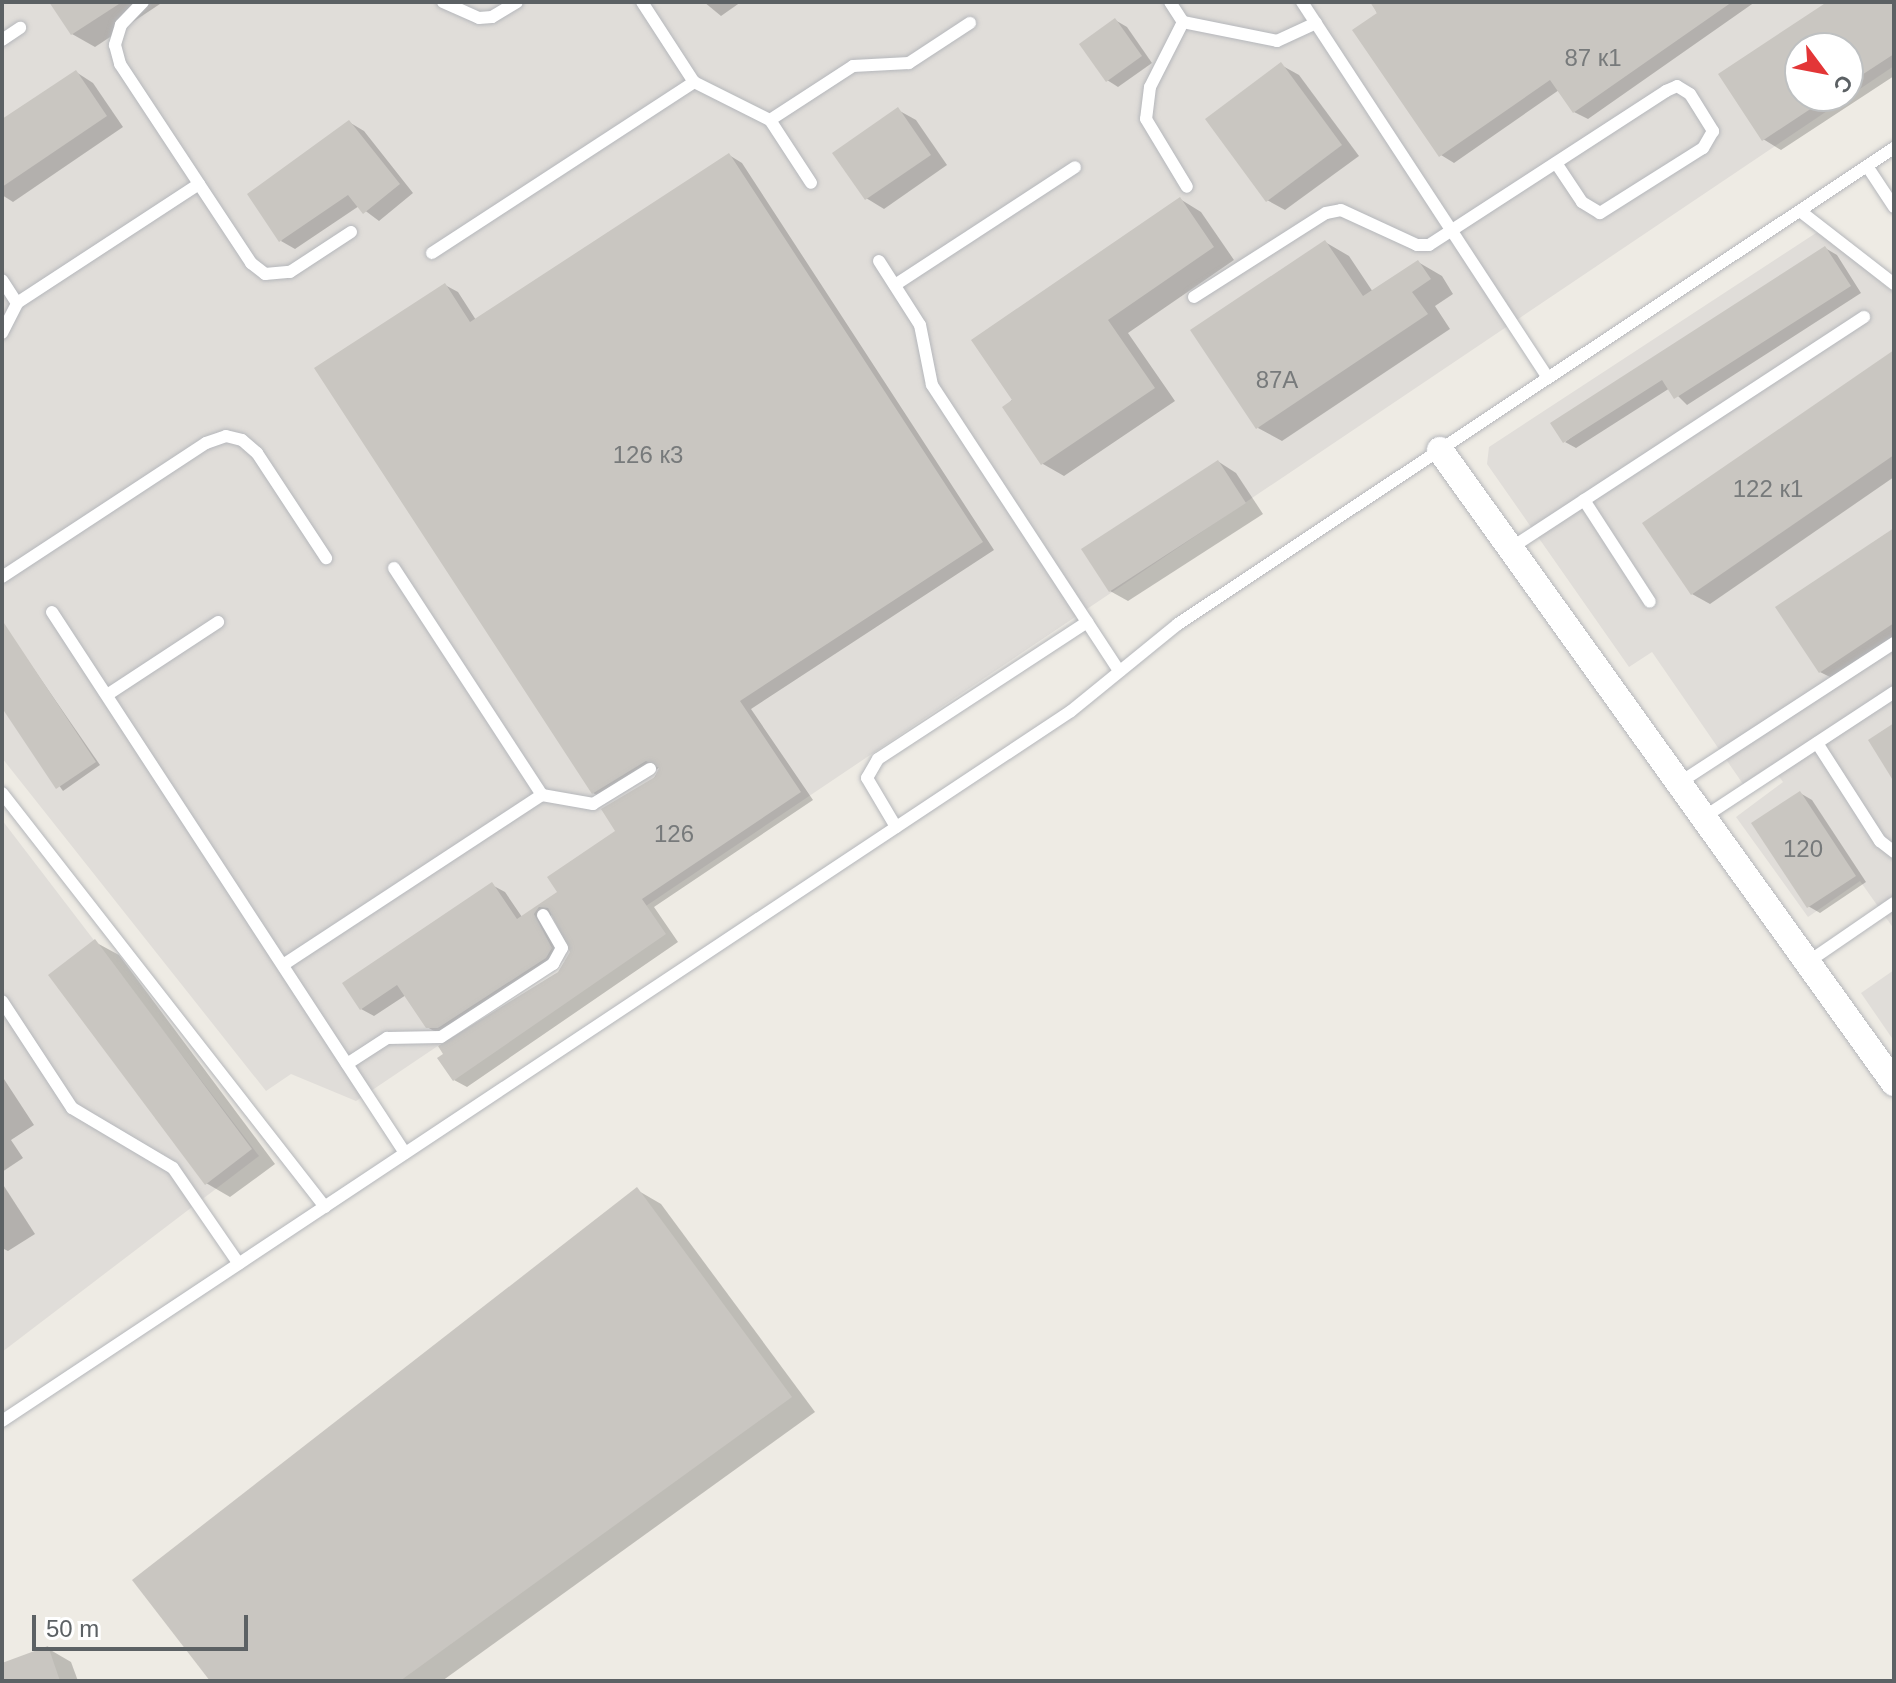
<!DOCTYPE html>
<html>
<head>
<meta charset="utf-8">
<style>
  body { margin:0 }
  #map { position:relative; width:1896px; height:1683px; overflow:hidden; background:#eeebe4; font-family:Helvetica,sans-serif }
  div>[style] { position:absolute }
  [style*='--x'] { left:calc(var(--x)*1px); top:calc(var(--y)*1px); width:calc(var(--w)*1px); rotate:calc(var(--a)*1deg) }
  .industrial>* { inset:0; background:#e0ddd9 }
  .shadow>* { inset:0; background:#0003 }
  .building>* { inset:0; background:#c9c6c1 }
  .roads { filter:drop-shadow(0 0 2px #b5b7bb) drop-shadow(0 0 2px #b5b7bb) }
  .lane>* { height:12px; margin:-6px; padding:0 6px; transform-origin:6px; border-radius:6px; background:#fff }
  .street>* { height:26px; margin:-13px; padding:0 13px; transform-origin:13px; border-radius:13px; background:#fff }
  span { translate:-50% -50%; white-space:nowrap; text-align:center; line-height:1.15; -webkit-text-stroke:6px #fff; paint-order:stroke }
  .number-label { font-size:24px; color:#777a7b }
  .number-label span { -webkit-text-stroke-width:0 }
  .frame { position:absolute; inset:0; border:4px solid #5c6164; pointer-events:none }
  .north { position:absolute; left:1784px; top:32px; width:80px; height:80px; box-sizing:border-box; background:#fff; border:2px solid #bec0c1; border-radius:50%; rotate:122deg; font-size:22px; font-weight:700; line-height:32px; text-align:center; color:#5c6164 }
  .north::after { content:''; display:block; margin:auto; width:28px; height:36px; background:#e33637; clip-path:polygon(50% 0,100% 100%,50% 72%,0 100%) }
  .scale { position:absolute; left:32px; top:1615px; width:216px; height:36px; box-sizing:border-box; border:4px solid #5c6164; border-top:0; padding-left:10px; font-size:24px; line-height:28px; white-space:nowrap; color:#5c6164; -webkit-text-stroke:6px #fff; paint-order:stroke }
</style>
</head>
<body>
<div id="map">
  <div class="industrial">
    <div style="clip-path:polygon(evenodd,2px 2px,1894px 2px,1894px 66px,356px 1101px,291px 1074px,266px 1091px,2px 758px,2px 2px,1800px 48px,1848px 48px,1848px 96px,1800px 96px,1800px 48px)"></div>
    <div style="clip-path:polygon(1819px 231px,1894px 293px,1894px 929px,1860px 881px,1808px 917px,1736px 817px,1783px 782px,1771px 765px,1743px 784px,1652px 652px,1629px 667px,1487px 464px,1489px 447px)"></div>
    <div style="clip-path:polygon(2px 820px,259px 1156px,2px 1352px)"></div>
    <div style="clip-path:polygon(1894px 970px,1894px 1041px,1861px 993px)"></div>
  </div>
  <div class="shadow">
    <div style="clip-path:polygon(51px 2px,163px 2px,95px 47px,72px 34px)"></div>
    <div style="clip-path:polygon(704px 2px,741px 2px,721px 16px)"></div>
    <div style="clip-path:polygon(1372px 2px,1755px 2px,1588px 119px,1574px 112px,1559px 90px,1454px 163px,1441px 155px)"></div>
    <div style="clip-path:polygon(evenodd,1831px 2px,1894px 2px,1894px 76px,1781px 150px,1763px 139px,1721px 74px,1831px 2px,1800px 48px,1848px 48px,1848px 96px,1800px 96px,1800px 48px)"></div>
    <div style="clip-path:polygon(1115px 20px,1127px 27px,1152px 63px,1118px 87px,1107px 80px)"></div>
    <div style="clip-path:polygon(1281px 65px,1299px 75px,1359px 156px,1285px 210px,1267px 200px)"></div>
    <div style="clip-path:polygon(76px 72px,93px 83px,123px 127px,13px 202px,2px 195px,2px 122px)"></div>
    <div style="clip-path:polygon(898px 110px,916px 120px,947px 165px,884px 209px,866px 198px)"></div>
    <div style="clip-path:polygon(349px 122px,364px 131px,413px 193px,379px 221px,359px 206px,295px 249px,281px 241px)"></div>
    <div style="clip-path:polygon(729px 155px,742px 163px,994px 550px,751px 709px,813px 800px,654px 907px,678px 942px,467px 1087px,454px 1080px,559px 973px,572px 953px,553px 913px,546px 922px,564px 956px,441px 1035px,427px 1027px,406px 995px,374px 1016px,361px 1009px,492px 885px,505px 892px,522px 917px,560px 892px,618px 831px,662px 766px,606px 800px,593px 793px,445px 285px,458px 292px,476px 320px)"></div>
    <div style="clip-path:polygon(1180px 199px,1201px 212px,1234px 260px,1128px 333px,1175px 401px,1064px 476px,1043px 464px,1005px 408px)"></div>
    <div style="clip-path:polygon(1325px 242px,1349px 256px,1373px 292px,1418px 262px,1442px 276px,1453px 294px,1435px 306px,1450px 329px,1282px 441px,1258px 428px)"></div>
    <div style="clip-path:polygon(1825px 248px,1837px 255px,1861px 293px,1687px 405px,1670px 388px,1576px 448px,1565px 442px)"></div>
    <div style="clip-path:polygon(1894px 355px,1894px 477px,1710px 604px,1692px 594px)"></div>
    <div style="clip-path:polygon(1219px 462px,1236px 473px,1263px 514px,1128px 601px,1110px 591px)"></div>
    <div style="clip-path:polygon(1894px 530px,1894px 637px,1832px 678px,1820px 672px)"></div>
    <div style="clip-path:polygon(11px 636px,100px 765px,63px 791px,2px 704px,2px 642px)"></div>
    <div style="clip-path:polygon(1800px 793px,1812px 800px,1866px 882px,1820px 913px,1808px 906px)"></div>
    <div style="clip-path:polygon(95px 942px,119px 955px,275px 1164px,230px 1197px,206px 1183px)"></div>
    <div style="clip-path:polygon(2px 1076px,34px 1125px,11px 1140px,23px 1158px,2px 1172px)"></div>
    <div style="clip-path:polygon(2px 1183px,35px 1234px,8px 1251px,2px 1248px)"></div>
    <div style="clip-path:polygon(637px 1190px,661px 1204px,815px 1412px,442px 1681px,213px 1681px)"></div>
    <div style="clip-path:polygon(47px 1648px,71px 1662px,78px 1681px,2px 1681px,2px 1665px)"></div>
  </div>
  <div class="building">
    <div style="clip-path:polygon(49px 2px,122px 2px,71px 35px)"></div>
    <div style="clip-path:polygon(1370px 2px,1732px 2px,1573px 113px,1550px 80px,1439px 157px,1352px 30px,1377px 13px)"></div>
    <div style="clip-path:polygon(1827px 2px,1894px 2px,1894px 54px,1848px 84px,1848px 48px,1800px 48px,1800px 96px,1830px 96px,1762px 141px,1718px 74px)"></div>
    <div style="clip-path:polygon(1115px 18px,1142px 56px,1106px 82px,1079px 44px)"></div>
    <div style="clip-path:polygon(1281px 62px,1342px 145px,1266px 202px,1205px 119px)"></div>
    <div style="clip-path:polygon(76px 70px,107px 116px,2px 187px,2px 119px)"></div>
    <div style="clip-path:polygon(898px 107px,931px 155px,865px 200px,832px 153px)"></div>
    <div style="clip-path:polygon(349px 120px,400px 184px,363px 214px,348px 195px,279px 242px,247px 194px)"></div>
    <div style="clip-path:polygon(729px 153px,983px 542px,740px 701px,801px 792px,642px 899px,666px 934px,453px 1081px,437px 1058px,443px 1054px,438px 1046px,558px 972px,570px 952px,548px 908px,539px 907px,534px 914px,552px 948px,546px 958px,438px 1028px,426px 1028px,397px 985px,360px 1010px,342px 983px,492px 882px,517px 919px,557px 892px,547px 877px,615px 831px,601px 809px,655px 777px,659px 768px,646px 761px,592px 794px,314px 368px,445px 283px,470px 322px)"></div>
    <div style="clip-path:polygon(1180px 197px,1214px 247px,1108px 320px,1155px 388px,1041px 465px,1002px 407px,1012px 400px,971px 340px)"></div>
    <div style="clip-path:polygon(1325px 240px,1363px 296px,1418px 260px,1431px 279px,1412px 292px,1428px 314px,1256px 429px,1190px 330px)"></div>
    <div style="clip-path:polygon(1825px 246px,1851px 286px,1674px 399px,1662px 380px,1563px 443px,1550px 423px)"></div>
    <div style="clip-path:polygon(1894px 350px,1894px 455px,1691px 595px,1642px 523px)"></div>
    <div style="clip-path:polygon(1218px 460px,1246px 503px,1109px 592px,1081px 549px)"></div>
    <div style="clip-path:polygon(1894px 528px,1894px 623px,1819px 673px,1775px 607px)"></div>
    <div style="clip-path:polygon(2px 620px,96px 762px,56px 789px,2px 708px)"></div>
    <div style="clip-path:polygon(1894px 723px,1894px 782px,1868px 740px)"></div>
    <div style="clip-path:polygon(1800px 791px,1856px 876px,1807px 908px,1751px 823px)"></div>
    <div style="clip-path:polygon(95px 939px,252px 1149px,205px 1185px,48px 975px)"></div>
    <div style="clip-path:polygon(637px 1187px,792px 1397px,400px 1681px,210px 1681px,132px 1580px)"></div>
    <div style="clip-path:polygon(48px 1646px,60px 1681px,2px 1681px,2px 1663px)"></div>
  </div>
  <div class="roads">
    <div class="lane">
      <div style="--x:143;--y:2;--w:32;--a:134"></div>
      <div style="--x:121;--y:25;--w:21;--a:107"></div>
      <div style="--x:115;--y:45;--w:20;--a:75"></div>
      <div style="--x:120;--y:64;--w:144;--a:56.6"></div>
      <div style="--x:443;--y:2;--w:39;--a:24"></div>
      <div style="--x:479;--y:18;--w:13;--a:-4"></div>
      <div style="--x:492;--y:17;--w:29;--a:-31"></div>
      <div style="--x:642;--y:2;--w:95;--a:57"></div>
      <div style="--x:694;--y:82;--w:85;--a:26.6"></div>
      <div style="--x:770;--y:120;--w:75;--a:56.9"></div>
      <div style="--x:1170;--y:2;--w:24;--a:57"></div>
      <div style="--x:1183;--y:22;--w:96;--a:11.4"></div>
      <div style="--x:1277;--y:41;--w:43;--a:-24.8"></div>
      <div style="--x:1302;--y:2;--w:449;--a:56.8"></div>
      <div style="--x:1183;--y:22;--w:73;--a:116.9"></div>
      <div style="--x:1150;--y:87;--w:32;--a:97"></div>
      <div style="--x:1146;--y:119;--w:79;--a:58.9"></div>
      <div style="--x:2;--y:40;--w:22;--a:-34"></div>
      <div style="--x:770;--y:120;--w:99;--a:-33"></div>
      <div style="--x:853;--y:66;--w:56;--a:-3.1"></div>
      <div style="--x:909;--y:63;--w:73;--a:-33.3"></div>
      <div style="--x:1867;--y:166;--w:49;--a:56.6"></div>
      <div style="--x:1800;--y:211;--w:119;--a:37.8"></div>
      <div style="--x:432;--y:253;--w:313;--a:-33.1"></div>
      <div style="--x:879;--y:261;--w:76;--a:57.4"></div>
      <div style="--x:920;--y:325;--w:61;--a:78.7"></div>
      <div style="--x:932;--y:385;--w:342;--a:56.8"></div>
      <div style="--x:2;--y:280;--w:27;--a:57"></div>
      <div style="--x:895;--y:285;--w:215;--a:-33.2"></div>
      <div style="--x:1194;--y:297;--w:156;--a:-32.5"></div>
      <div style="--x:1326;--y:213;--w:15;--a:-11"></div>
      <div style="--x:1341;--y:210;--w:84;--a:24.7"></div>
      <div style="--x:1417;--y:245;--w:12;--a:0"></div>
      <div style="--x:1429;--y:245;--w:283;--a:-33"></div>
      <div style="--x:1666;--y:91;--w:12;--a:-24"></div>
      <div style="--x:1677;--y:86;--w:15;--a:32"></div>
      <div style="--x:1690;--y:94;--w:44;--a:58.1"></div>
      <div style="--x:1713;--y:131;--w:20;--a:120"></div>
      <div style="--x:1703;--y:148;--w:122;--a:147.7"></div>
      <div style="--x:1600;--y:213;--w:21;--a:-149"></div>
      <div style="--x:1582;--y:202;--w:47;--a:-123.7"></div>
      <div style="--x:2;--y:333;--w:34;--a:-63"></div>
      <div style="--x:17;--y:303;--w:217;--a:-33.2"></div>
      <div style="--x:199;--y:184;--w:95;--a:56.6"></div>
      <div style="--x:251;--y:263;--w:18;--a:38"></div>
      <div style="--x:265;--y:274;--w:25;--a:-5"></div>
      <div style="--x:290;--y:272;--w:73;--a:-33.3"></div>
      <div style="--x:1584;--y:500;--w:121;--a:57.1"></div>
      <div style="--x:1511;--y:548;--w:422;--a:-33.2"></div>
      <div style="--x:2;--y:577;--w:244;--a:-33.3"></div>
      <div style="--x:206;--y:443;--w:21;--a:-19"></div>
      <div style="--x:226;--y:436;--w:16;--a:14"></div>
      <div style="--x:242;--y:440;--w:20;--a:41"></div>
      <div style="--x:257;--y:453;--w:126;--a:56.7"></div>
      <div style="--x:52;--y:612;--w:646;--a:56.88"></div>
      <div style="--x:107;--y:695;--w:133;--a:-33.3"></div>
      <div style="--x:1817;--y:743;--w:117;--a:57.3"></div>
      <div style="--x:1880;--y:841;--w:18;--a:38"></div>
      <div style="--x:1679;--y:783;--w:257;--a:-33.1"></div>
      <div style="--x:2;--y:793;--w:525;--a:52.04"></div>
      <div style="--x:542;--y:795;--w:52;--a:10"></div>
      <div style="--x:593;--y:804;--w:67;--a:-31.6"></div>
      <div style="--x:1704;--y:817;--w:227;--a:-33.3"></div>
      <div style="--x:896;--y:827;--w:57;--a:-120.6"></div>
      <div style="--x:867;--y:778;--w:22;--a:-60"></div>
      <div style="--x:878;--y:759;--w:250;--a:-33.2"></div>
      <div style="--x:1808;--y:962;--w:104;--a:-34.5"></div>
      <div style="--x:283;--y:965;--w:310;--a:-33.3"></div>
      <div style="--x:542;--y:795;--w:271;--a:-123.1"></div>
      <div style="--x:2;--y:1001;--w:128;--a:56.8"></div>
      <div style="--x:72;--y:1108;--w:117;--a:30.7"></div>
      <div style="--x:173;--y:1168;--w:116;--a:55.5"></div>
      <div style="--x:347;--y:1064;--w:48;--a:-33"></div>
      <div style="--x:387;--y:1038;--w:54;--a:-1.1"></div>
      <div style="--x:441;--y:1037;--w:134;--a:-33.1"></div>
      <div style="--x:553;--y:964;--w:18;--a:-61"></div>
      <div style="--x:562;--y:948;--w:38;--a:-120"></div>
      <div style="--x:2;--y:1421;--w:1283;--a:-33.59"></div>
      <div style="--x:1071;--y:711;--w:138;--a:-39.1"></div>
      <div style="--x:1178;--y:624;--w:860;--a:-33.62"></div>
    </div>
    <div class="street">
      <div style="--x:1440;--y:450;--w:779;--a:54.35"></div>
    </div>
  </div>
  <div class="number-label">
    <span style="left:1593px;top:58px">87 к1</span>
    <span style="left:1277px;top:380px">87А</span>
    <span style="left:648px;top:455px">126 к3</span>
    <span style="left:1768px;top:489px">122 к1</span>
    <span style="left:674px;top:834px">126</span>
    <span style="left:1803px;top:849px">120</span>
  </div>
  <div class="frame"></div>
  <div class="north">С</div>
  <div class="scale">50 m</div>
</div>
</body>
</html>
